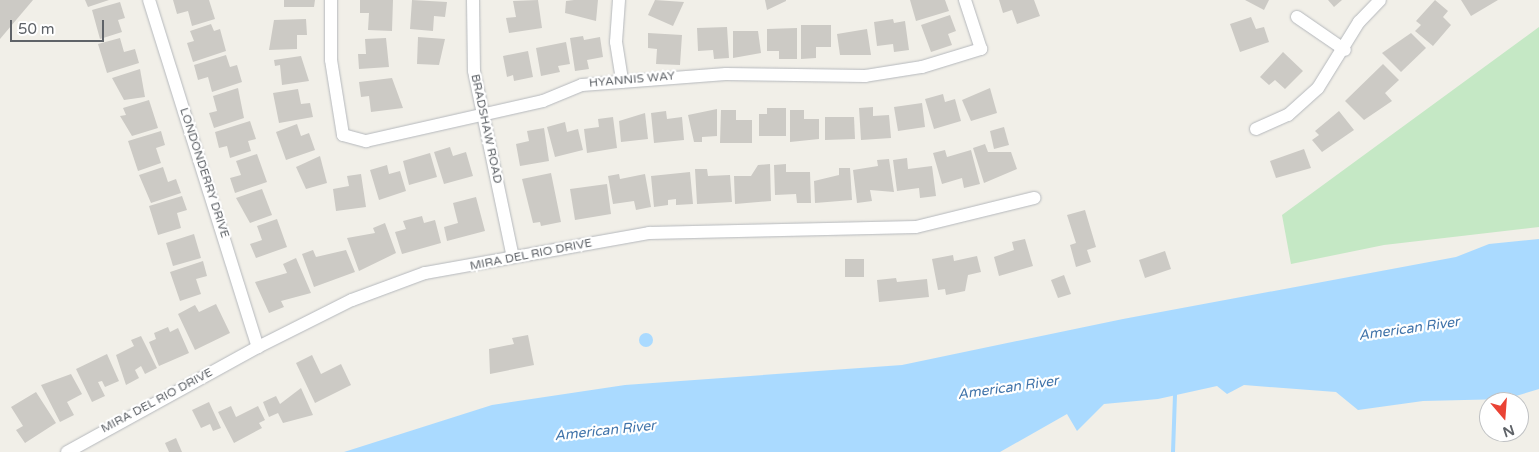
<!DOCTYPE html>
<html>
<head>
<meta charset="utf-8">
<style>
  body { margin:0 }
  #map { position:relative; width:1539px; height:452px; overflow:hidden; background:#f1efe8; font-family:"Varela Round",sans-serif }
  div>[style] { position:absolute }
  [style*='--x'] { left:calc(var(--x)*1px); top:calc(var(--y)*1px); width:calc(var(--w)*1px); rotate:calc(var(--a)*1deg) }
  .green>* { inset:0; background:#c5e8c5 }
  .water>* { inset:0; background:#aadaff }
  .round { border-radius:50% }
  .stream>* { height:4px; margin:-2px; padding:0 2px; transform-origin:2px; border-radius:2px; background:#aadaff }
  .building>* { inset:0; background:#cccac5 }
  .roads { filter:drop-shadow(0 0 1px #b5b8bc) drop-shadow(0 0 1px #b5b8bc) }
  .minor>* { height:12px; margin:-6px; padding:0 6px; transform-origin:6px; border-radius:6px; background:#fff }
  span { translate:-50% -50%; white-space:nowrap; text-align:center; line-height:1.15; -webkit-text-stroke:4.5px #fff; paint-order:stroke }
  .street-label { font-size:12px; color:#5f6368 }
  .water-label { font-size:14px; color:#4174aa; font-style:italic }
  .north { position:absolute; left:1479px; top:392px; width:50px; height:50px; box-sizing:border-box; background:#fff; border:1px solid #bfc1c3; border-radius:50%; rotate:162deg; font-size:14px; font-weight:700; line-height:20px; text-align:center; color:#5f6368 }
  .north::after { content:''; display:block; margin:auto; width:18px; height:22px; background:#ea4335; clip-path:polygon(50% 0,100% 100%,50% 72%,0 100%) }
  .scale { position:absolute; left:10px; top:20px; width:94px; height:22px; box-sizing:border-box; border:2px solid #5f6368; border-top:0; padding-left:6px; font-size:15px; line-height:18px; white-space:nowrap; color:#5f6368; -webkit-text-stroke:4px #fff; paint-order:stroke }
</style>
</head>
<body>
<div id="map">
  <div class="green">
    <div style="clip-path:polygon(1539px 27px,1539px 227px,1384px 245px,1291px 264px,1282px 215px)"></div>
  </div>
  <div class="water">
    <div style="clip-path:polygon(1539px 239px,1539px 389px,1506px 399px,1423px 401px,1358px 410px,1336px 392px,1244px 385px,1227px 394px,1217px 386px,1158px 399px,1104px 404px,1077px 431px,1067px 414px,1000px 452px,344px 452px,492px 405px,625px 385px,902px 365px,1123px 319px,1456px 257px,1489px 244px)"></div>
    <div class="round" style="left:639px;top:333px;width:14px;height:14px"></div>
  </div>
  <div class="stream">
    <div style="--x:1173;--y:452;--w:57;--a:-88"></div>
  </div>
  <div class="building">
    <div style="clip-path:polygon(0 0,33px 0,0 39px)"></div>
    <div style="clip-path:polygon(85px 0,109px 0,88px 7px)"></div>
    <div style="clip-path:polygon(173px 0,209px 0,215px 19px,192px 26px,188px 11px,177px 14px)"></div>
    <div style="clip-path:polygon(284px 0,315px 0,314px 7px,284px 7px)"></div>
    <div style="clip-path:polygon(360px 0,393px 0,392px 31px,368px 30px,369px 13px,360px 13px)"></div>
    <div style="clip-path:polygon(412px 0,447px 2px,445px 17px,434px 16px,433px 31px,410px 29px)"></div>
    <div style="clip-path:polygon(538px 0,542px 28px,509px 33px,506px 18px,516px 17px,513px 1px)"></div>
    <div style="clip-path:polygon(574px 0,598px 0,596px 21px,565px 13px,566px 1px)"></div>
    <div style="clip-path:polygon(655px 0,684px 2px,673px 26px,648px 15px)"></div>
    <div style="clip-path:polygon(765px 0,786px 0,786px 1px,767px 10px)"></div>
    <div style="clip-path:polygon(910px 0,945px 0,949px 11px,916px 21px)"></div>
    <div style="clip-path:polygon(999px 0,1034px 0,1040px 16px,1017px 24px,1012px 10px,1003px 13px)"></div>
    <div style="clip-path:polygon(1245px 0,1269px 0,1264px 10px)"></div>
    <div style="clip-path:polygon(1328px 0,1342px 0,1334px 7px)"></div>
    <div style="clip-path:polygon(1435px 0,1448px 11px,1443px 17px,1451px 25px,1433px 46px,1415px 31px,1421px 25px,1416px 21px)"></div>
    <div style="clip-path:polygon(1461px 0,1498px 0,1471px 16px)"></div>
    <div style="clip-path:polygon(120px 2px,125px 18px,118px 20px,122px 32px,100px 39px,92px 10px)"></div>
    <div style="clip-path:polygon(950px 15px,956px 31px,948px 34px,952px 45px,931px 52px,921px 25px)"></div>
    <div style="clip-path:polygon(1251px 17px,1256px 29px,1264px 27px,1269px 42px,1240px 52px,1230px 24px)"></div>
    <div style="clip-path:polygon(306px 19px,307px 35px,297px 35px,297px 49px,269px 50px,274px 20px)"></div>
    <div style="clip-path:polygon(893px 19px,894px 23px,905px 21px,909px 50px,894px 52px,893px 44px,877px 46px,874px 22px)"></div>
    <div style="clip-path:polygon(211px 24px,214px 31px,220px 29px,226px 51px,193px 62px,187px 43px,194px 41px,190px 31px)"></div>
    <div style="clip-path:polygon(801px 25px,831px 25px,831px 47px,816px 47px,816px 58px,801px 59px)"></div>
    <div style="clip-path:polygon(727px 27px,729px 58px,714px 59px,713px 50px,698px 51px,697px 28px)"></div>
    <div style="clip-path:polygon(797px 28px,797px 59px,779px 59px,779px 51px,767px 51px,767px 29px)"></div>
    <div style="clip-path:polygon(867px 29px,871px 55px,840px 55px,837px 34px)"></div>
    <div style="clip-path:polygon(733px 31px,758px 31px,761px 53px,733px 58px)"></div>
    <div style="clip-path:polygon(648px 33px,682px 35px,680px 65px,656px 64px,657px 49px,648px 48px)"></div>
    <div style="clip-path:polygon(1411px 33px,1426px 48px,1401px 72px,1382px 53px)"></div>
    <div style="clip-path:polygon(583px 36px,584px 40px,600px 37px,603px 57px,587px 60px,589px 69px,575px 71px,570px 38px)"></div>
    <div style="clip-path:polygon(418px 37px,445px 39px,439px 65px,417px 64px)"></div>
    <div style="clip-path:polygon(120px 38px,124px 52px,135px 49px,139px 63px,107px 73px,98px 44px)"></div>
    <div style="clip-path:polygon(386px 38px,389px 67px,359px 69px,358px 54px,366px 54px,365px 39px)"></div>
    <div style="clip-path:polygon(566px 42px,570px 64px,558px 66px,560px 72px,541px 76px,536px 48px)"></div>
    <div style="clip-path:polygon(528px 51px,533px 77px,514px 81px,513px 75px,507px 77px,503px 56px)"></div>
    <div style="clip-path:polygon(1283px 52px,1303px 71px,1285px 89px,1275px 80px,1269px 85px,1260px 77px)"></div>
    <div style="clip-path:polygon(226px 55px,230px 67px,237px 65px,242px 82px,212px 92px,208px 77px,198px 80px,194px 65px)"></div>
    <div style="clip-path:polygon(301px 56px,309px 81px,282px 85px,280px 65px,275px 66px,274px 60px)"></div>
    <div style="clip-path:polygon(1383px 64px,1399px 80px,1385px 93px,1392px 101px,1364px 120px,1345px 101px)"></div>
    <div style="clip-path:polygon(140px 69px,145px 97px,124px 100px,112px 78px)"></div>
    <div style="clip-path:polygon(392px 78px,403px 108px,371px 112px,369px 96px,361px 97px,359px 82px)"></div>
    <div style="clip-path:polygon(238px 88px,244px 118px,214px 128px,209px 113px,217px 111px,213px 96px)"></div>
    <div style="clip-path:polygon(990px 88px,997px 113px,971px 121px,962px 100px)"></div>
    <div style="clip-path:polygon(298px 89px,301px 104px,310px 103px,313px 117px,279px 123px,273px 93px)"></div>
    <div style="clip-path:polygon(943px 94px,945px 102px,955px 99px,961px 121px,934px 129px,925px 99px)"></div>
    <div style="clip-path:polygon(149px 100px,158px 128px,132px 136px,120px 116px,126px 115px,123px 108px)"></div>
    <div style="clip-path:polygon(922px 103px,925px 127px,898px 131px,894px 107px)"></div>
    <div style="clip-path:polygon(873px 107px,873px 116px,889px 115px,891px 138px,861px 140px,859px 108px)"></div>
    <div style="clip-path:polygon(767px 108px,786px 108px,786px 136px,759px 136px,759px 114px,767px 114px)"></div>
    <div style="clip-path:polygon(717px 109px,717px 136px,702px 137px,702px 142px,694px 142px,688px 115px)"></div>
    <div style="clip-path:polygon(721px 110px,736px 110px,736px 120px,752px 120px,752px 143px,720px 143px)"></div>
    <div style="clip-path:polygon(790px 110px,804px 110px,804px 119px,819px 119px,819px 139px,790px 142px)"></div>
    <div style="clip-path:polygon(666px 111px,667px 119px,682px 117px,684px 140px,654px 143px,651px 113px)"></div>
    <div style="clip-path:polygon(1339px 111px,1354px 130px,1322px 152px,1312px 140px,1319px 135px,1315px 131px)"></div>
    <div style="clip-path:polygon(645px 113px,648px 139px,621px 142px,619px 121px)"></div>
    <div style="clip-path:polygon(613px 117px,617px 148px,587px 153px,584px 129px,599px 127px,598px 119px)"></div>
    <div style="clip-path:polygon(825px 117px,854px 117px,855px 139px,825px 140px)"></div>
    <div style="clip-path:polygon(250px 121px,256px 139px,248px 141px,251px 151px,230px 158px,227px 146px,219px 148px,215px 132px)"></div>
    <div style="clip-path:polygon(565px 122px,567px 132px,578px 129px,583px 150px,555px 157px,547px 127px)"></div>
    <div style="clip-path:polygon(297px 124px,301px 136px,309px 133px,315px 150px,286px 160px,276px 132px)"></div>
    <div style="clip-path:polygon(1004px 127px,1009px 145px,994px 149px,990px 131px)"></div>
    <div style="clip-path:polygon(544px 128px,549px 161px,520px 166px,516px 144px,529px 141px,527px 131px)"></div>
    <div style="clip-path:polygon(161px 131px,165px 145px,156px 148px,161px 163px,138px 171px,128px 141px)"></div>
    <div style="clip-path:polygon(985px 144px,988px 152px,1011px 152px,1017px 169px,984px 183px,973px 148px)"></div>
    <div style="clip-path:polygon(450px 147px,453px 156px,466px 152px,473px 176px,444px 184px,434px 152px)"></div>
    <div style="clip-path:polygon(1304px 149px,1311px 168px,1276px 178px,1270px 161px)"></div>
    <div style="clip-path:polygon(945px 150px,947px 157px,971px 150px,980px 184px,964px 188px,962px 178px,942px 184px,933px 153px)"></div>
    <div style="clip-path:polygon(430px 153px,437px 177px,409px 185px,403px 161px)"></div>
    <div style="clip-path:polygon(257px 154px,267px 182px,235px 193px,230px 178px,241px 175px,236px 161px)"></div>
    <div style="clip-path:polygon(320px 156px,327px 183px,306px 189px,296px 167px)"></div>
    <div style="clip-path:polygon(907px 158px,908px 169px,932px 166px,936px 196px,920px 198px,919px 188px,897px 191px,893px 160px)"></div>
    <div style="clip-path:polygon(889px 159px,894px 192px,870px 190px,872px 201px,857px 203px,853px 170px,878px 166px,877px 160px)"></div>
    <div style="clip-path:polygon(770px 164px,771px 201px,735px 204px,734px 176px,751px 176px,758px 165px)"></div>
    <div style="clip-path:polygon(786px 164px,786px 172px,810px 172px,811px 203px,797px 203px,796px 194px,775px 195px,774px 165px)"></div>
    <div style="clip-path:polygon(387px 165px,389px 174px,400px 171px,406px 191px,379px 200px,370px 170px)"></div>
    <div style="clip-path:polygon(163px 167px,168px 182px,176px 179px,181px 193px,151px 203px,139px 175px)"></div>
    <div style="clip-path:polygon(839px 168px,850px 168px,852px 200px,815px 203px,814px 181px,839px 175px)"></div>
    <div style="clip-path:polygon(695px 169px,707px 169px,708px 176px,730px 175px,732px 202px,697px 204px)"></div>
    <div style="clip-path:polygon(690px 172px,693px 204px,676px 205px,676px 199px,668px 200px,668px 205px,654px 207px,651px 176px)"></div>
    <div style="clip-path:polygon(551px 173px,561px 222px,541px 226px,540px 222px,533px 223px,522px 179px)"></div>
    <div style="clip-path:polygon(361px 174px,366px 207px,336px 211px,333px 189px,349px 186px,347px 176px)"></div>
    <div style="clip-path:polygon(619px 174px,620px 179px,645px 174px,651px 207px,636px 210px,634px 201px,613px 204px,608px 176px)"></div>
    <div style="clip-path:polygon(607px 184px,611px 214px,575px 220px,570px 189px)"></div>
    <div style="clip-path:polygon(262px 189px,272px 215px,250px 223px,236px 198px)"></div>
    <div style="clip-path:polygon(182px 196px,187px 210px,177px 213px,181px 228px,158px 235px,149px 206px)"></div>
    <div style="clip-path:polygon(476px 197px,485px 231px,447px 241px,444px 227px,458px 223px,453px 203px)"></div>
    <div style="clip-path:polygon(1085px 210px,1096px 247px,1087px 250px,1091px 262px,1076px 267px,1070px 245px,1076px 243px,1067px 215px)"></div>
    <div style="clip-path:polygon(422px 216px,424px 223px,435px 220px,441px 243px,402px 254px,395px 232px,406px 229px,403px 221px)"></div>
    <div style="clip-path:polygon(277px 219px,287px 247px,256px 258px,250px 244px,262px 240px,257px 226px)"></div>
    <div style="clip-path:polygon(385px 223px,396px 253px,359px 271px,347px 238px,375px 233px,373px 228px)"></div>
    <div style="clip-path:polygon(194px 234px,201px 258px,173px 266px,166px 243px)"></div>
    <div style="clip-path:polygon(1025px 239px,1033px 266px,999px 276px,994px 257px,1014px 250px,1012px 242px)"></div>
    <div style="clip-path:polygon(313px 250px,316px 257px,346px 250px,355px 272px,314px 287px,302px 254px)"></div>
    <div style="clip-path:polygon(1165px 251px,1171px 269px,1145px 278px,1139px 260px)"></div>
    <div style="clip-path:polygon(953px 255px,954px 261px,977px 256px,981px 272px,968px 275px,965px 291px,946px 295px,945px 289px,938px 290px,932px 259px)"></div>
    <div style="clip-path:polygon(296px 258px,311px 293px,281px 301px,284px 307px,269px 313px,255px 282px,287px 273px,283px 264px)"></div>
    <div style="clip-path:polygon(845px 259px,864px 259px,864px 277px,845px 277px)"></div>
    <div style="clip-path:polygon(203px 261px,207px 276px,196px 279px,201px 294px,180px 301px,170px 272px)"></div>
    <div style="clip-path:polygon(1064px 275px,1071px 294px,1058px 298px,1051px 280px)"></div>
    <div style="clip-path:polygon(896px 278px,897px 282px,927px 279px,929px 297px,879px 302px,877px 280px)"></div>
    <div style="clip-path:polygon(216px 304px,230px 333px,195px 350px,178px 314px,195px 305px,199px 312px)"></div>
    <div style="clip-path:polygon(168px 327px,170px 332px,178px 328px,189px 353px,159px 366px,149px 342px,156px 339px,154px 333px)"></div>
    <div style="clip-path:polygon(528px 335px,534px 365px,490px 374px,489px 349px,514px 344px,512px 338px)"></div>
    <div style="clip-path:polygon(141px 336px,157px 368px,145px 374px,141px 366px,135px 370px,139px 378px,126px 385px,116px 355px,134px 346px,131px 340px)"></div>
    <div style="clip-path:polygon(107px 354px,119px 381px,105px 387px,102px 381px,98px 382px,105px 396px,92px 402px,76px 369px)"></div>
    <div style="clip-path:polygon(312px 355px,321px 374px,341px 364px,351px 385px,315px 403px,296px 363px)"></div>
    <div style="clip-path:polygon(71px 374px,82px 394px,67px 402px,74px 415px,60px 422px,41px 385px)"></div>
    <div style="clip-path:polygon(301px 388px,313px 415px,283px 423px,278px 413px,269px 417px,263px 402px,276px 396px,280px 404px)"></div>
    <div style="clip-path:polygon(36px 392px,56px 423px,25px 443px,16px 430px,23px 426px,11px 407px)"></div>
    <div style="clip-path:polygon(209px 402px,221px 428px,213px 431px,210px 424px,201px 428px,192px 410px)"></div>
    <div style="clip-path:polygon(231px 406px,236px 417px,258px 406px,265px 420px,259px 423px,262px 428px,234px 443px,218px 412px)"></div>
    <div style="clip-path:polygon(176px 438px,182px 452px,169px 452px,165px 443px)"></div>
  </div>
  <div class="roads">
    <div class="minor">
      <div style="--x:149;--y:0;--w:364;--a:72.6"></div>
      <div style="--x:331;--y:0;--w:60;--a:90"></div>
      <div style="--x:331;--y:60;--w:76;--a:80.9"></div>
      <div style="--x:343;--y:135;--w:24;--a:15"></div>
      <div style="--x:366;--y:141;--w:181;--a:-12.7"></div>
      <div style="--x:543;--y:101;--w:42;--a:-22.3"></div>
      <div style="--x:582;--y:85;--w:144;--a:-4.4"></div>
      <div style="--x:726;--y:74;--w:139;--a:0.8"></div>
      <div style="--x:865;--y:76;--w:58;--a:-9"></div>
      <div style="--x:922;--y:67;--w:62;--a:-17"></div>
      <div style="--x:981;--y:49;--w:52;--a:-108.1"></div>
      <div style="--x:473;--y:0;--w:71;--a:89.2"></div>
      <div style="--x:474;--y:71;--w:190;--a:78.2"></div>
      <div style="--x:619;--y:0;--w:42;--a:94.1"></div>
      <div style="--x:616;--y:42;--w:38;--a:81"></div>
      <div style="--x:1297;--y:17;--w:58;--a:34.5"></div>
      <div style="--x:1256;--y:129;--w:35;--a:-24"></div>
      <div style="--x:1288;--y:115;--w:40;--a:-42"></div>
      <div style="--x:1318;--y:88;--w:78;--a:-58.2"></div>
      <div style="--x:1359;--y:22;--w:30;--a:-46"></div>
      <div style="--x:67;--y:452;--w:218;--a:-28.8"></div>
      <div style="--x:258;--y:347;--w:105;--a:-26.6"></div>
      <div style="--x:352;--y:300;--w:78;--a:-20.3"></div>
      <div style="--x:425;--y:273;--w:228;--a:-10.1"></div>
      <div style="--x:649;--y:233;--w:267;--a:-1.3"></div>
      <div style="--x:916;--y:227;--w:122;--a:-13.8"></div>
    </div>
  </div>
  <div class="street-label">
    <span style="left:632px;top:80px;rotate:-5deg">HYANNIS WAY</span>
    <span style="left:486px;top:129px;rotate:78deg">BRADSHAW ROAD</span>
    <span style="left:204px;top:173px;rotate:72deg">LONDONDERRY DRIVE</span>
    <span style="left:531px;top:255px;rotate:-11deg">MIRA DEL RIO DRIVE</span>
    <span style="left:157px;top:401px;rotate:-28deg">MIRA DEL RIO DRIVE</span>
  </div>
  <div class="water-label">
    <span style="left:1409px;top:329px;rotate:-8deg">American River</span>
    <span style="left:1008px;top:388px;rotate:-8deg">American River</span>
    <span style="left:605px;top:431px;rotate:-6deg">American River</span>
  </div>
  <div class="north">N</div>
  <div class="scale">50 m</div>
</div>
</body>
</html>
